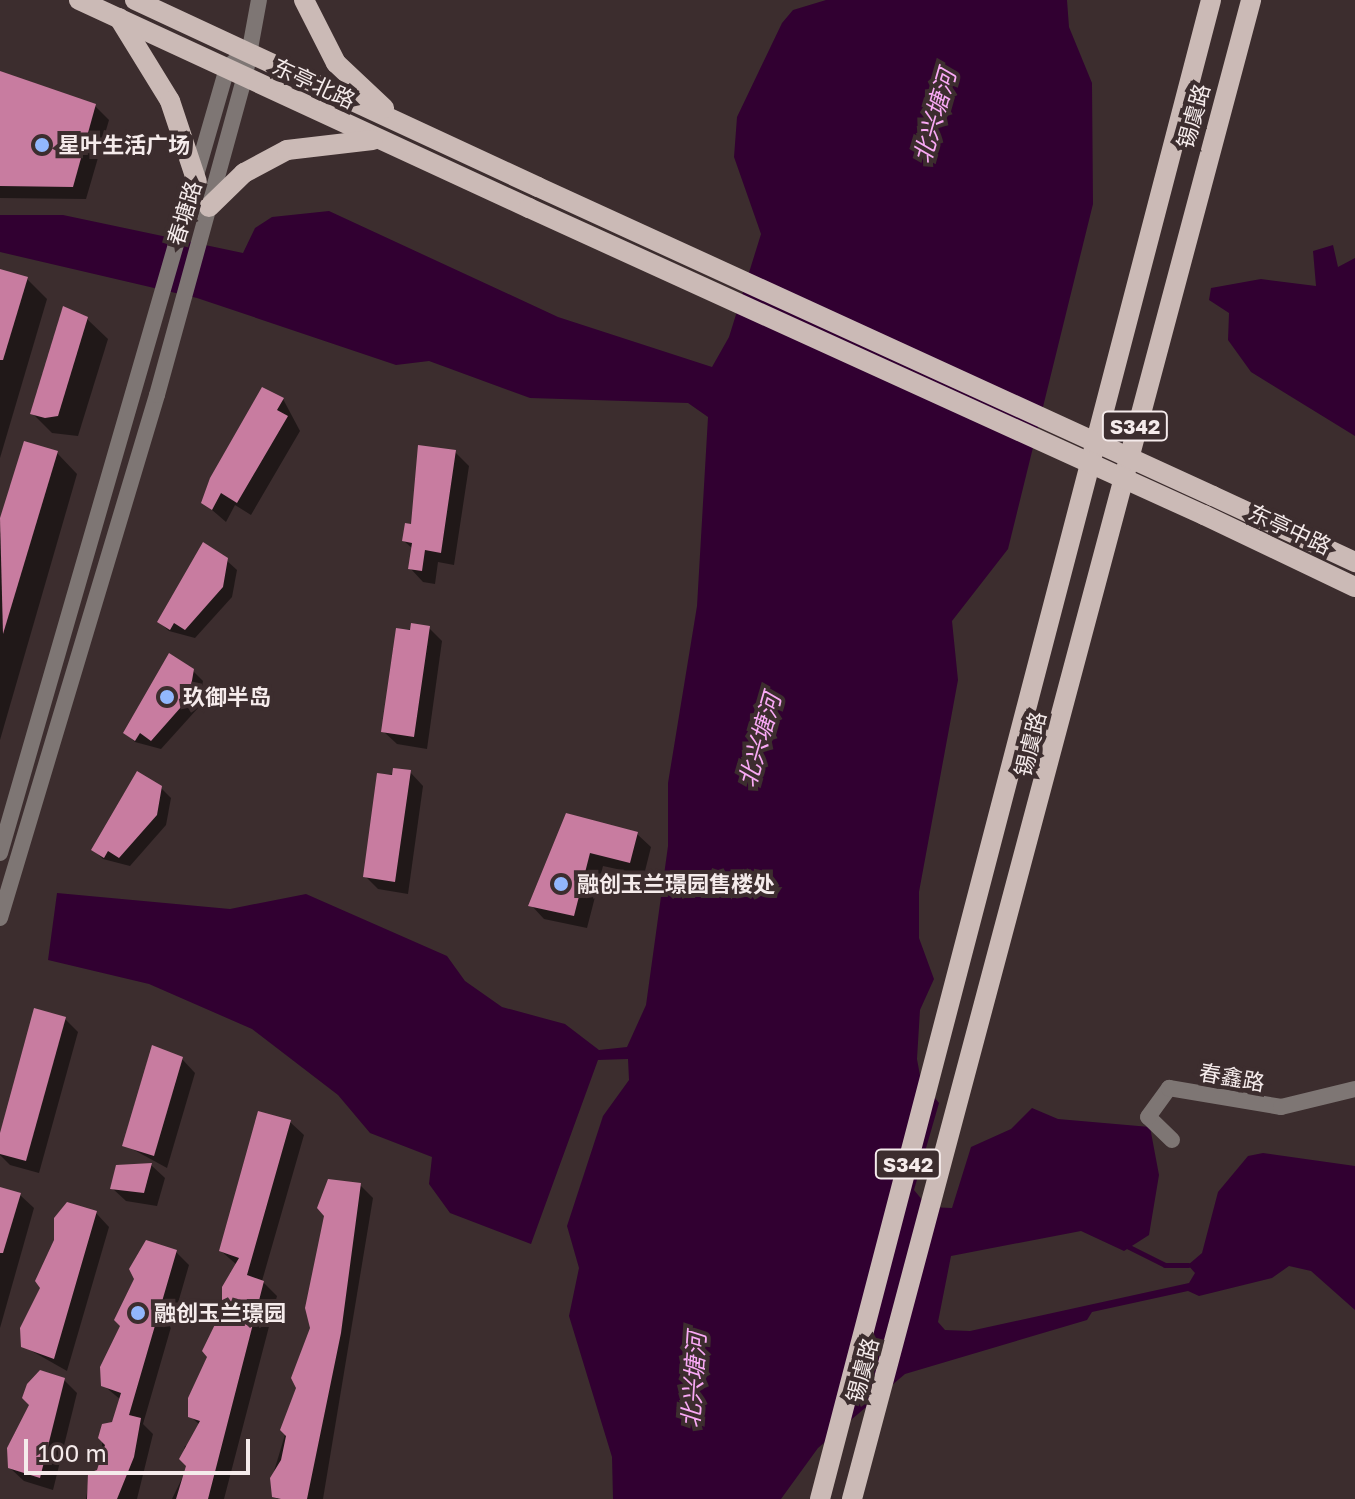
<!DOCTYPE html>
<html>
<head>
<meta charset="utf-8">
<style>
  body { margin:0 }
  #map { position:relative; width:1355px; height:1499px; overflow:hidden; background:#3c2d2e; font-family:"Golos Text","Noto Sans SC",sans-serif }
  div>[style] { position:absolute }
  [style*='--x'] { left:calc(var(--x)*1px); top:calc(var(--y)*1px); width:calc(var(--w)*1px); rotate:calc(var(--a)*1deg) }
  .water>* { inset:0; background:#310031 }
  .shadow>* { inset:0; background:#0007 }
  .stream>* { height:5px; margin:-2.5px; padding:0 2.5px; transform-origin:2.5px; border-radius:2.5px; background:#310031 }
  .building>* { inset:0; background:#c87ca0 }
  .minor>* { height:16px; margin:-8px; padding:0 8px; transform-origin:8px; border-radius:8px; background:#7e7674 }
  .major>* { height:20px; margin:-10px; padding:0 10px; transform-origin:10px; border-radius:10px; background:#cbbab6 }
  .major-bridge>* { height:20px; margin:-10px; padding:0 10px; transform-origin:10px; border-radius:10px; background:#cbbab6 }
  .dots>* { width:22px; height:22px; translate:-50% -50%; box-sizing:border-box; border:4px solid #3c2d2e; border-radius:50% }
  span { translate:-50% -50%; white-space:nowrap; text-align:center; line-height:1.15; -webkit-text-stroke:8px #3c2d2e; paint-order:stroke }
  .shield-label span { padding:2px 6px; background:#3c2d2e; border:2px solid; border-radius:6px; -webkit-text-stroke-width:0 }
  .shield-label { font-size:20px; color:#f5ebeb; font-weight:700 }
  .street-label { font-size:22px; color:#f5ebeb }
  .poi-label { font-size:22px; color:#f5ebeb; font-weight:700 }
  .left { translate:0 -50%; text-align:left }
  .water-label { font-size:24px; color:#f9a9f5; font-style:italic }
  .scale { position:absolute; left:24px; top:1439px; width:226px; height:36px; box-sizing:border-box; border:4px solid #f5ebeb; border-top:0; padding-left:10px; font-size:24px; line-height:28px; white-space:nowrap; color:#f5ebeb; -webkit-text-stroke:6px #3c2d2e; paint-order:stroke }
</style>
</head>
<body>
<div id="map">
  <div class="water">
    <div style="clip-path:polygon(826px 0,1067px 0,1069px 27px,1092px 83px,1093px 204px,1008px 549px,952px 621px,958px 680px,919px 892px,919px 938px,934px 979px,920px 1010px,917px 1059px,921px 1081px,939px 1103px,914px 1190px,928px 1207px,952px 1208px,971px 1147px,1011px 1129px,1032px 1108px,1058px 1119px,1150px 1127px,1159px 1175px,1149px 1235px,1124px 1251px,1081px 1231px,951px 1256px,938px 1322px,945px 1330px,970px 1331px,1189px 1283px,1195px 1273px,1188px 1265px,1202px 1253px,1218px 1192px,1248px 1156px,1263px 1153px,1355px 1166px,1355px 1310px,1311px 1271px,1289px 1266px,1272px 1278px,1199px 1296px,1188px 1291px,1092px 1312px,1087px 1320px,905px 1374px,818px 1448px,781px 1499px,613px 1499px,612px 1457px,569px 1316px,579px 1268px,567px 1226px,603px 1116px,629px 1080px,628px 1059px,598px 1060px,531px 1244px,450px 1213px,429px 1184px,432px 1157px,370px 1133px,338px 1095px,252px 1029px,149px 984px,48px 960px,57px 893px,230px 909px,306px 894px,447px 956px,465px 981px,502px 1007px,565px 1024px,599px 1050px,627px 1047px,646px 1005px,668px 846px,668px 783px,697px 606px,708px 417px,688px 403px,530px 398px,429px 361px,396px 365px,197px 298px,0 252px,0 215px,63px 215px,243px 253px,255px 228px,272px 217px,329px 211px,558px 317px,712px 367px,729px 337px,761px 234px,734px 157px,737px 117px,782px 23px,793px 10px)"></div>
    <div style="clip-path:polygon(1333px 245px,1338px 267px,1355px 258px,1355px 436px,1251px 372px,1228px 340px,1229px 313px,1209px 300px,1211px 288px,1261px 279px,1316px 286px,1313px 251px)"></div>
  </div>
  <div class="shadow">
    <div style="clip-path:polygon(0 73px,95px 106px,109px 120px,86px 199px,0 198px)"></div>
    <div style="clip-path:polygon(0 275px,27px 279px,47px 299px,0 458px)"></div>
    <div style="clip-path:polygon(87px 319px,108px 339px,78px 436px,52px 433px,32px 413px)"></div>
    <div style="clip-path:polygon(283px 399px,300px 431px,251px 515px,235px 505px,226px 522px,204px 503px)"></div>
    <div style="clip-path:polygon(25px 444px,57px 453px,77px 474px,0 740px,0 534px)"></div>
    <div style="clip-path:polygon(455px 452px,469px 466px,454px 565px,438px 562px,435px 584px,423px 582px,410px 568px,413px 549px,404px 541px)"></div>
    <div style="clip-path:polygon(226px 560px,237px 570px,232px 597px,195px 638px,169px 631px,159px 622px)"></div>
    <div style="clip-path:polygon(429px 628px,442px 641px,427px 749px,397px 744px,383px 731px,398px 630px)"></div>
    <div style="clip-path:polygon(193px 671px,203px 681px,198px 708px,161px 749px,135px 742px,125px 733px)"></div>
    <div style="clip-path:polygon(410px 772px,423px 786px,408px 894px,378px 889px,365px 876px,379px 775px)"></div>
    <div style="clip-path:polygon(161px 788px,171px 798px,166px 825px,130px 866px,103px 859px,93px 850px)"></div>
    <div style="clip-path:polygon(568px 815px,637px 834px,651px 847px,644px 875px,603px 866px,587px 928px,544px 919px,531px 905px)"></div>
    <div style="clip-path:polygon(65px 1019px,78px 1032px,39px 1173px,10px 1165px,0 1155px,0 1138px)"></div>
    <div style="clip-path:polygon(182px 1059px,195px 1073px,167px 1168px,125px 1145px)"></div>
    <div style="clip-path:polygon(290px 1122px,304px 1135px,262px 1281px,277px 1296px,224px 1499px,172px 1499px,188px 1466px,181px 1459px,185px 1446px,195px 1444px,201px 1426px,190px 1416px,237px 1265px,221px 1251px)"></div>
    <div style="clip-path:polygon(151px 1165px,165px 1178px,157px 1206px,126px 1201px,112px 1188px,117px 1167px)"></div>
    <div style="clip-path:polygon(360px 1185px,373px 1198px,323px 1499px,277px 1499px,272px 1478px)"></div>
    <div style="clip-path:polygon(0 1191px,20px 1195px,34px 1208px,0 1328px)"></div>
    <div style="clip-path:polygon(96px 1213px,109px 1227px,67px 1371px,23px 1346px)"></div>
    <div style="clip-path:polygon(176px 1252px,189px 1265px,143px 1424px,153px 1434px,137px 1499px,86px 1499px,90px 1474px,99px 1472px,104px 1426px,114px 1424px,121px 1400px,103px 1385px)"></div>
    <div style="clip-path:polygon(64px 1380px,77px 1393px,53px 1490px,24px 1481px,10px 1468px,14px 1434px)"></div>
  </div>
  <div class="stream">
    <div style="--x:1127;--y:1246;--w:42;--a:26.6"></div>
    <div style="--x:1165;--y:1265;--w:23;--a:0"></div>
  </div>
  <div class="building">
    <div style="clip-path:polygon(0 71px,96px 104px,73px 187px,0 186px)"></div>
    <div style="clip-path:polygon(0 269px,28px 277px,3px 360px,0 360px)"></div>
    <div style="clip-path:polygon(63px 306px,88px 317px,58px 416px,45px 418px,30px 414px)"></div>
    <div style="clip-path:polygon(262px 387px,284px 398px,277px 410px,288px 416px,237px 503px,221px 493px,212px 510px,201px 503px,210px 478px)"></div>
    <div style="clip-path:polygon(24px 441px,58px 451px,3px 634px,0 518px)"></div>
    <div style="clip-path:polygon(418px 445px,456px 450px,441px 553px,425px 550px,422px 571px,408px 569px,412px 543px,402px 541px,405px 523px,411px 524px)"></div>
    <div style="clip-path:polygon(203px 542px,228px 558px,223px 587px,185px 630px,174px 623px,170px 630px,157px 622px)"></div>
    <div style="clip-path:polygon(411px 623px,430px 626px,414px 737px,381px 732px,396px 628px,410px 630px)"></div>
    <div style="clip-path:polygon(169px 653px,194px 669px,189px 698px,151px 741px,140px 733px,135px 741px,123px 733px)"></div>
    <div style="clip-path:polygon(393px 768px,411px 770px,395px 882px,363px 877px,377px 773px,392px 775px)"></div>
    <div style="clip-path:polygon(137px 771px,162px 786px,157px 815px,119px 858px,108px 851px,104px 858px,91px 850px)"></div>
    <div style="clip-path:polygon(566px 813px,638px 832px,630px 863px,590px 853px,574px 916px,528px 906px)"></div>
    <div style="clip-path:polygon(34px 1008px,66px 1017px,26px 1161px,0 1154px,0 1133px)"></div>
    <div style="clip-path:polygon(152px 1045px,183px 1057px,154px 1156px,122px 1146px)"></div>
    <div style="clip-path:polygon(258px 1111px,291px 1120px,247px 1275px,264px 1281px,208px 1499px,176px 1499px,186px 1466px,179px 1459px,200px 1421px,188px 1417px,188px 1398px,207px 1357px,202px 1351px,222px 1310px,222px 1287px,239px 1258px,219px 1251px)"></div>
    <div style="clip-path:polygon(152px 1163px,144px 1193px,110px 1189px,116px 1165px)"></div>
    <div style="clip-path:polygon(328px 1179px,361px 1183px,341px 1333px,307px 1499px,281px 1499px,272px 1497px,270px 1478px,281px 1460px,286px 1436px,280px 1430px,296px 1388px,291px 1378px,310px 1328px,305px 1308px,324px 1216px,317px 1208px)"></div>
    <div style="clip-path:polygon(0 1187px,21px 1193px,3px 1253px,0 1253px)"></div>
    <div style="clip-path:polygon(67px 1202px,97px 1211px,54px 1359px,21px 1347px,20px 1328px,40px 1288px,35px 1281px,54px 1240px,54px 1218px)"></div>
    <div style="clip-path:polygon(146px 1240px,177px 1250px,129px 1415px,141px 1418px,134px 1457px,117px 1499px,87px 1499px,88px 1473px,97px 1470px,105px 1445px,98px 1438px,102px 1424px,112px 1422px,121px 1393px,101px 1386px,100px 1367px,120px 1326px,114px 1320px,134px 1279px,129px 1269px)"></div>
    <div style="clip-path:polygon(40px 1370px,65px 1378px,40px 1478px,8px 1468px,7px 1448px,29px 1405px,22px 1398px,27px 1384px)"></div>
  </div>
  <div class="minor">
    <div style="--x:0;--y:853;--w:817;--a:-73.87"></div>
    <div style="--x:227;--y:68;--w:12;--a:-42"></div>
    <div style="--x:0;--y:918;--w:546;--a:-73.29"></div>
    <div style="--x:157;--y:395;--w:331;--a:-74.6"></div>
    <div style="--x:245;--y:76;--w:77;--a:-79.6"></div>
    <div style="--x:1172;--y:1140;--w:33;--a:-136"></div>
    <div style="--x:1148;--y:1117;--w:36;--a:-54"></div>
    <div style="--x:1169;--y:1088;--w:114;--a:9.6"></div>
    <div style="--x:1281;--y:1107;--w:76;--a:-13.7"></div>
  </div>
  <div class="major">
    <div style="--x:79;--y:0;--w:496;--a:24.8"></div>
    <div style="--x:135;--y:0;--w:444;--a:24.9"></div>
    <div style="--x:304;--y:0;--w:71;--a:63.1"></div>
    <div style="--x:336;--y:63;--w:66;--a:43.2"></div>
    <div style="--x:119;--y:18;--w:97;--a:58.4"></div>
    <div style="--x:170;--y:101;--w:85;--a:71.6"></div>
    <div style="--x:209;--y:207;--w:49;--a:-44.2"></div>
    <div style="--x:244;--y:173;--w:49;--a:-28.1"></div>
    <div style="--x:287;--y:150;--w:86;--a:-6.7"></div>
    <div style="--x:1213;--y:496;--w:157;--a:24.9"></div>
    <div style="--x:1204;--y:515;--w:167;--a:25.5"></div>
    <div style="--x:820;--y:1499;--w:1549;--a:-75.38"></div>
    <div style="--x:852;--y:1499;--w:1551;--a:-75.09"></div>
  </div>
  <div class="major-bridge">
    <div style="--x:538;--y:187;--w:742;--a:24.6"></div>
    <div style="--x:529;--y:208;--w:742;--a:24.46"></div>
  </div>
  <div class="dots">
    <div style="left:42px;top:145px;background:#92b7fd"></div>
    <div style="left:167px;top:697px;background:#92b7fd"></div>
    <div style="left:561px;top:884px;background:#92b7fd"></div>
    <div style="left:138px;top:1313px;background:#92b7fd"></div>
  </div>
  <div class="shield-label">
    <span style="left:1135px;top:426px">S342</span>
    <span style="left:908px;top:1164px">S342</span>
  </div>
  <div class="street-label">
    <span style="left:314px;top:83px;rotate:25deg">东亭北路</span>
    <span style="left:1193px;top:116px;rotate:-74deg">锡虞路</span>
    <span style="left:184px;top:213px;rotate:-73deg">春塘路</span>
    <span style="left:1290px;top:529px;rotate:25deg">东亭中路</span>
    <span style="left:1030px;top:744px;rotate:-76deg">锡虞路</span>
    <span style="left:1232px;top:1077px;rotate:10deg">春鑫路</span>
    <span style="left:862px;top:1370px;rotate:-75deg">锡虞路</span>
  </div>
  <div class="poi-label">
    <span class="left" style="left:58px;top:145px">星叶生活广场</span>
    <span class="left" style="left:183px;top:697px">玖御半岛</span>
    <span class="left" style="left:577px;top:884px">融创玉兰璟园售楼处</span>
    <span class="left" style="left:154px;top:1313px">融创玉兰璟园</span>
  </div>
  <div class="water-label">
    <span style="left:934px;top:116px;rotate:-74deg">北兴塘河</span>
    <span style="left:759px;top:740px;rotate:-74deg">北兴塘河</span>
    <span style="left:693px;top:1380px;rotate:-86deg">北兴塘河</span>
  </div>
  <div class="scale">100 m</div>
</div>
</body>
</html>
